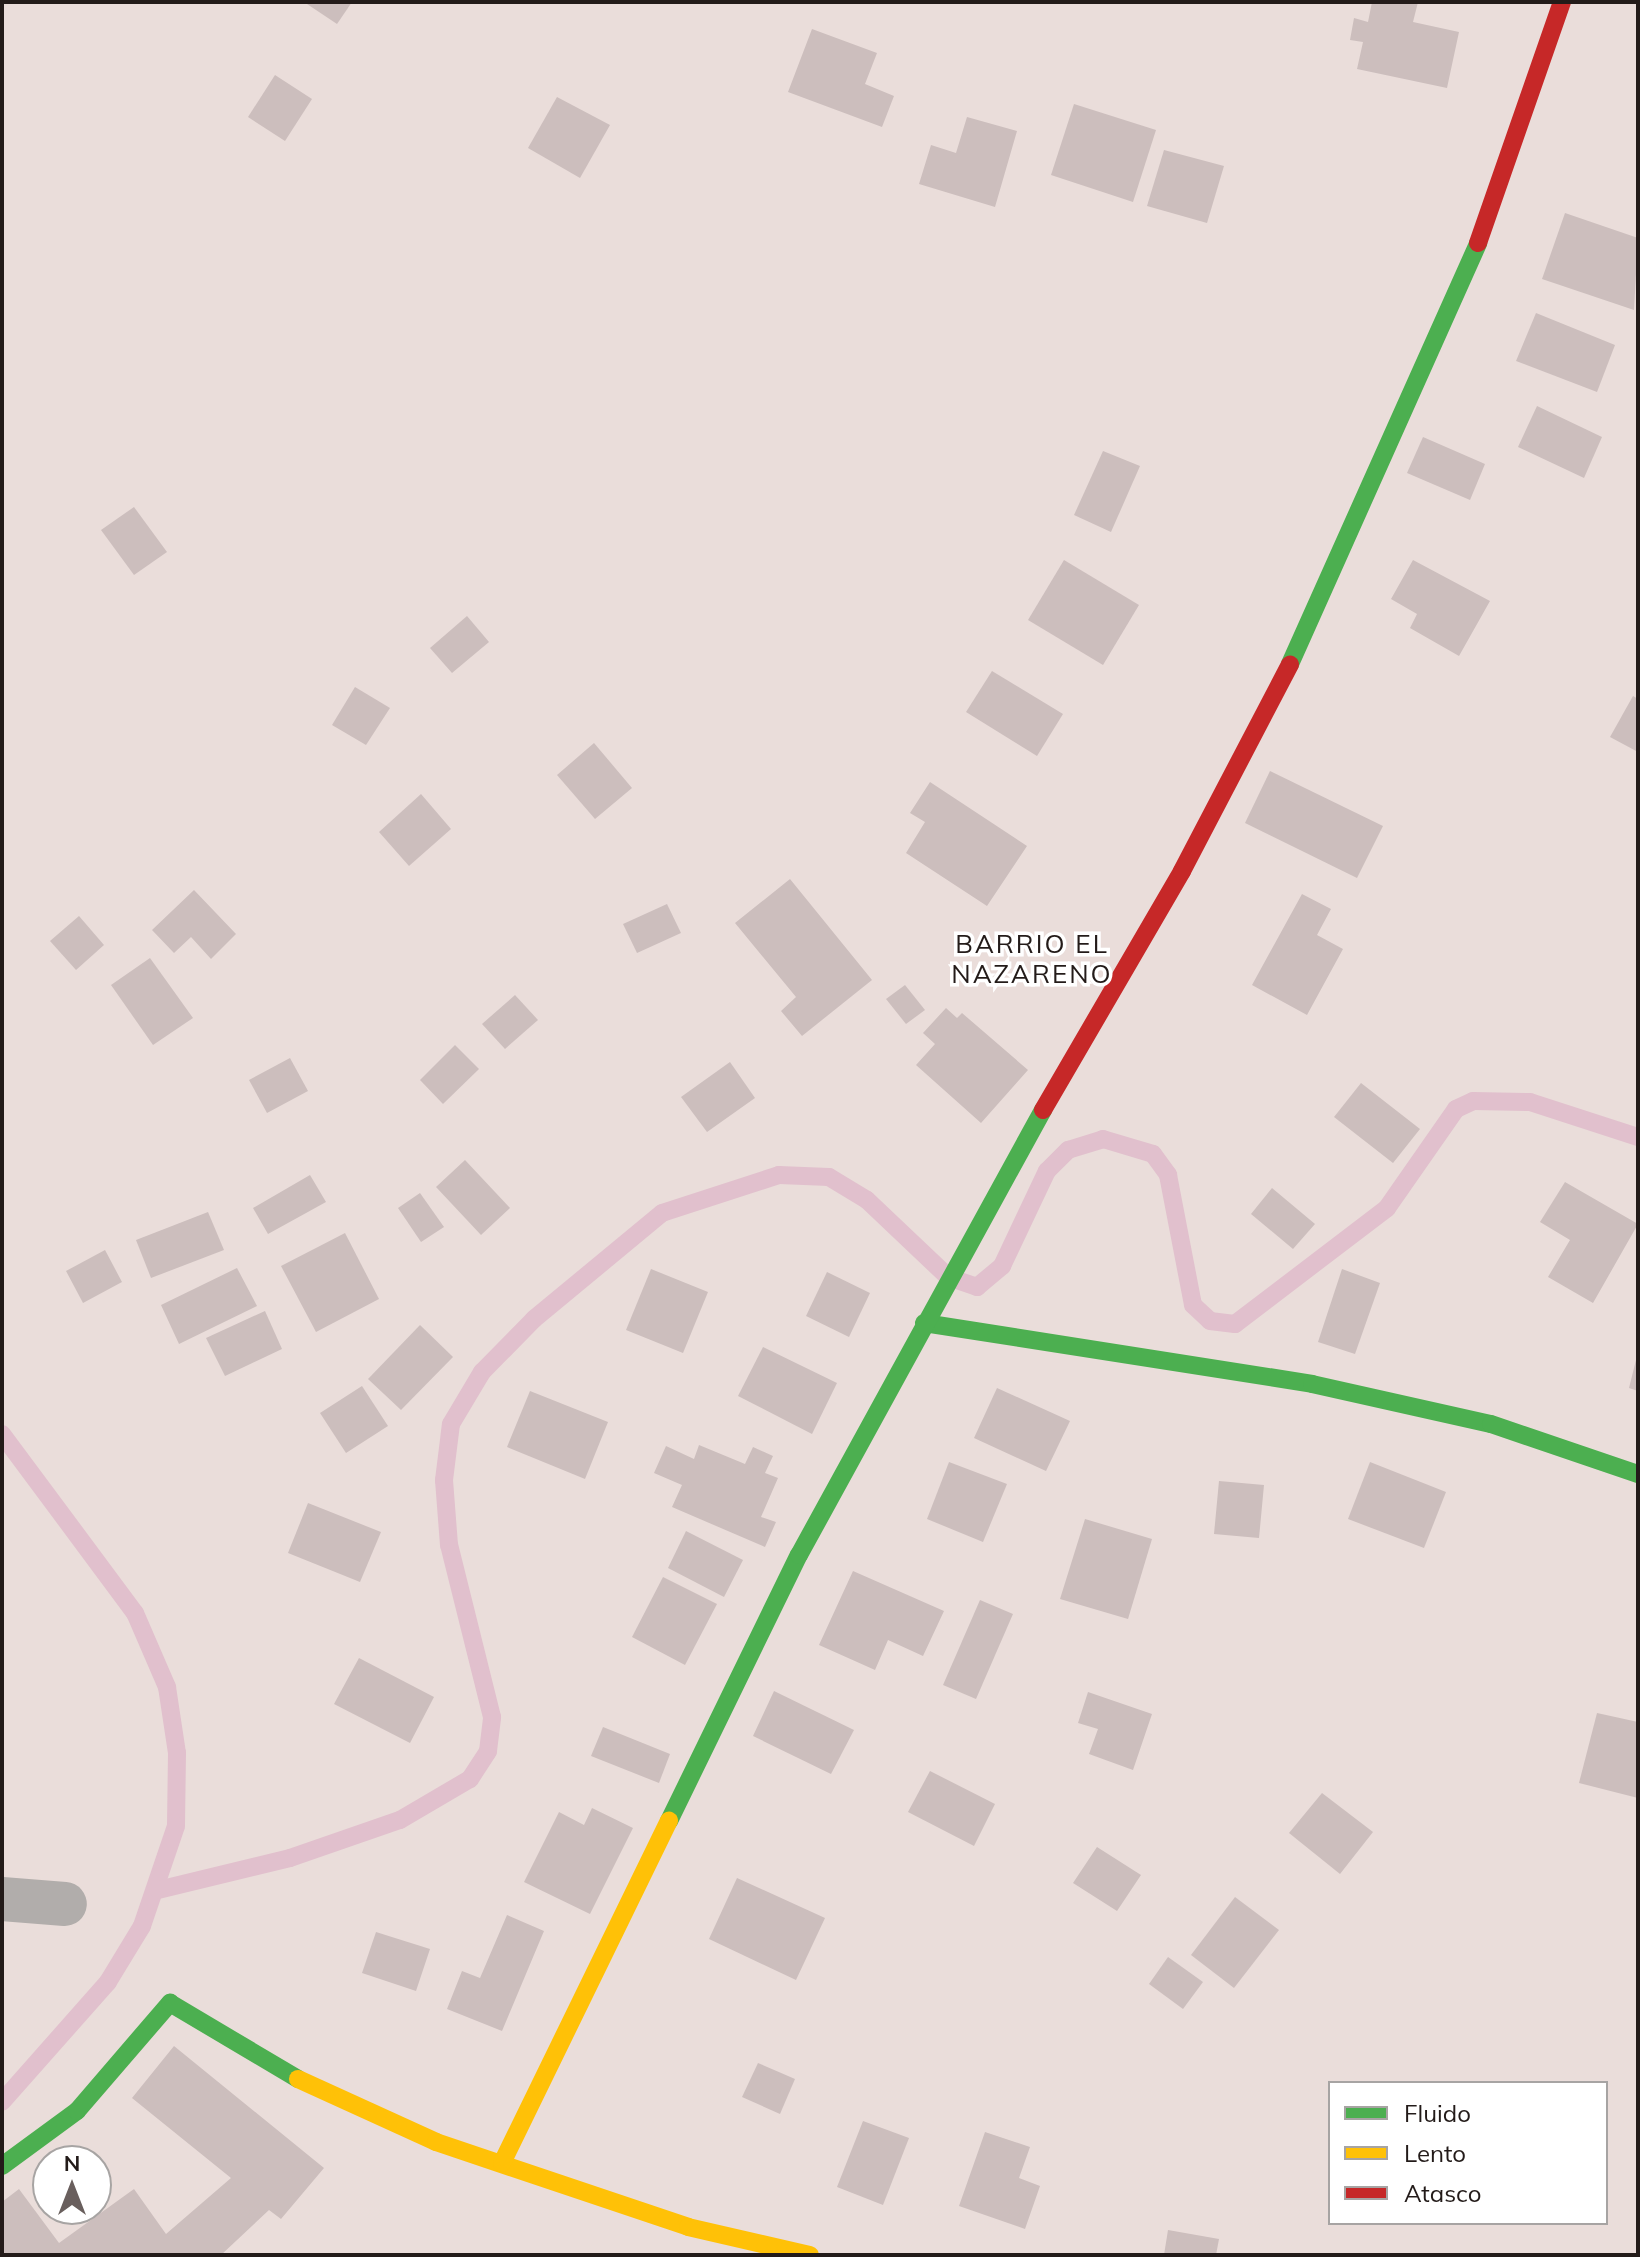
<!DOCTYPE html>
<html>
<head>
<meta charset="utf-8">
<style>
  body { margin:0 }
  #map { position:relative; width:1640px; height:2257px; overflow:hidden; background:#eaddda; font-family:Mulish,sans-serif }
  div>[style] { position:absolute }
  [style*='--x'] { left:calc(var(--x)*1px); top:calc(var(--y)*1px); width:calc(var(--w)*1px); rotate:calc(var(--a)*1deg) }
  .stream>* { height:18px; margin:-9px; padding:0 9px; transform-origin:9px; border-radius:9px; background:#e1c0cd }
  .building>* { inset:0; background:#ccbebd }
  .street>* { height:44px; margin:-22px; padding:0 22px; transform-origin:22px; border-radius:22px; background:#b1adab }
  .fast>* { height:18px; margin:-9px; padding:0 9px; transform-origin:9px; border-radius:9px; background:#4caf50 }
  .slow>* { height:18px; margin:-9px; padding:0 9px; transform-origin:9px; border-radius:9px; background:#ffc107 }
  .jam>* { height:18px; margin:-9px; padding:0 9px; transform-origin:9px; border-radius:9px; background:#c62828 }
  span { translate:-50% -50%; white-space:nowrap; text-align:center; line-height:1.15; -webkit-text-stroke:7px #fff; paint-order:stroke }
  .neighbourhood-label { font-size:26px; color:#231b19; letter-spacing:2px }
  .frame { position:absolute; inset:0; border:4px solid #231b19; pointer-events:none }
  .legend { position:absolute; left:1328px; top:2081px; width:280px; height:144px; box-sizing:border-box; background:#fff; border:2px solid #a7a4a3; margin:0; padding:10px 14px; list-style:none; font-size:24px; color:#231b19 }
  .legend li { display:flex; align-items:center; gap:16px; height:40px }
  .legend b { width:40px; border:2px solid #a7a4a3 }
  .north { position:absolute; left:32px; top:2145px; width:80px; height:80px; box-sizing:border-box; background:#fff; border:2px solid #a7a4a3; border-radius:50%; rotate:0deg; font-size:22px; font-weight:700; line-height:32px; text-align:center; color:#231b19 }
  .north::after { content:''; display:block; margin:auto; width:28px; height:36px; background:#695f5d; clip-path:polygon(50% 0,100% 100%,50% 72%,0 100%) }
</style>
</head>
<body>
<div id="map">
  <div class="stream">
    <div style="--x:2;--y:1434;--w:223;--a:53.4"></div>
    <div style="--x:135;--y:1613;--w:81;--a:66.6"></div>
    <div style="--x:167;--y:1687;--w:67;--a:81.4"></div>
    <div style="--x:177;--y:1753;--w:73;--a:90.8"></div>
    <div style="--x:176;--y:1826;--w:106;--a:108.8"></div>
    <div style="--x:142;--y:1926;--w:66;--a:121.3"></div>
    <div style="--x:108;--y:1982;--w:160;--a:131.5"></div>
    <div style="--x:158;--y:1890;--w:136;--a:-13.6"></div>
    <div style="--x:290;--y:1858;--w:116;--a:-19.1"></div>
    <div style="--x:400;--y:1820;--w:81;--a:-30.4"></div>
    <div style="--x:470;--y:1779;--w:33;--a:-57"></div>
    <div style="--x:488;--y:1751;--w:34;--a:-83"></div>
    <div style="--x:492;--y:1717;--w:177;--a:-104"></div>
    <div style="--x:449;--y:1545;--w:65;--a:-94.4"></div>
    <div style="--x:444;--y:1480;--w:56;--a:-82.9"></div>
    <div style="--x:451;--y:1424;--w:61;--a:-59.2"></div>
    <div style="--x:482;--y:1372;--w:74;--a:-45.5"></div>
    <div style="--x:534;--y:1319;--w:166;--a:-39.6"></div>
    <div style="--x:662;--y:1213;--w:123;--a:-18"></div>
    <div style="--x:779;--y:1175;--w:50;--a:2.3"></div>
    <div style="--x:829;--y:1177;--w:44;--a:31.2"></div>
    <div style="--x:867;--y:1200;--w:112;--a:43.5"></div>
    <div style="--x:948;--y:1277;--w:31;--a:19"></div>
    <div style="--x:977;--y:1287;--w:33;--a:-40"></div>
    <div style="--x:1002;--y:1266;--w:105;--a:-64.7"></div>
    <div style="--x:1047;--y:1171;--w:30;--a:-45"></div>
    <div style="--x:1068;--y:1150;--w:37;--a:-17"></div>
    <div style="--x:1103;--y:1139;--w:52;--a:16.7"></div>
    <div style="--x:1153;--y:1154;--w:26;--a:54"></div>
    <div style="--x:1168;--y:1175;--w:132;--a:79.1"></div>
    <div style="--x:1193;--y:1305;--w:23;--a:43"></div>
    <div style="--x:1210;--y:1321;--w:25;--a:7"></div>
    <div style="--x:1235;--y:1324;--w:191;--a:-37.3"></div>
    <div style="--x:1387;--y:1208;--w:121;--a:-55.1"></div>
    <div style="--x:1456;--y:1109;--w:19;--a:-25"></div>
    <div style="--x:1473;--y:1101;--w:57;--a:1"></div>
    <div style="--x:1530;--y:1102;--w:114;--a:18"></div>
  </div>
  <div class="building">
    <div style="clip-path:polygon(304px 2px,352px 2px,337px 24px)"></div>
    <div style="clip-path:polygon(1372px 2px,1418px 2px,1413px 22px,1459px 32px,1447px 88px,1357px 69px,1363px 42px,1350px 40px,1354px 18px,1368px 22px)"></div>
    <div style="clip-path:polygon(812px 29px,877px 53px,865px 84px,894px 96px,882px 127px,788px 92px)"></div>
    <div style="clip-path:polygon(275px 75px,312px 99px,285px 141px,248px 117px)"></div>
    <div style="clip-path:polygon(557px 97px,610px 125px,580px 178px,528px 148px)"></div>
    <div style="clip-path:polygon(1074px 104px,1156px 130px,1133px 202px,1051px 175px)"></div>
    <div style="clip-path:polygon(967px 117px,1017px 131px,995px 207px,919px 184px,931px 145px,956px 153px)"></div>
    <div style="clip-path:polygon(1164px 150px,1224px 166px,1207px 223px,1147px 206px)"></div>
    <div style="clip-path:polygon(1565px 213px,1638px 238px,1634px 310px,1542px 279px)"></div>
    <div style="clip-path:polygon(1536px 313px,1615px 345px,1597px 392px,1516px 361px)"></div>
    <div style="clip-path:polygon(1537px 406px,1602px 437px,1584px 478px,1518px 447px)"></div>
    <div style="clip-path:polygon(1423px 437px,1485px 464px,1470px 500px,1407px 473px)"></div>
    <div style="clip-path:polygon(1103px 451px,1140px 466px,1111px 532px,1074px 515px)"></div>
    <div style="clip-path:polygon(134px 507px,167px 552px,134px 575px,101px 530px)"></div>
    <div style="clip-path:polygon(1064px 560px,1139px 605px,1103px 665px,1028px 620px)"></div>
    <div style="clip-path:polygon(1413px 560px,1490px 601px,1459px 656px,1410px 628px,1417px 614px,1391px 599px)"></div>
    <div style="clip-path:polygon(467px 616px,489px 642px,452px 673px,430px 648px)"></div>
    <div style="clip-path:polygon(992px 671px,1063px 714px,1037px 756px,966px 712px)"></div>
    <div style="clip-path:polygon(355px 687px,390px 708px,366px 745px,332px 725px)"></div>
    <div style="clip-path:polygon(1633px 696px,1638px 699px,1638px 752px,1610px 737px)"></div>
    <div style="clip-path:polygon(594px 743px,632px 788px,595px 819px,557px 775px)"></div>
    <div style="clip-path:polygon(1270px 771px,1383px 826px,1357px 878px,1245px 823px)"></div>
    <div style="clip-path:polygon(930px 782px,1027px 846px,987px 906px,906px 853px,925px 822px,910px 813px)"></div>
    <div style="clip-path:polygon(421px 794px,451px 829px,409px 866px,379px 832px)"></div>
    <div style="clip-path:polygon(790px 879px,872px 980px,802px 1036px,781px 1011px,796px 997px,735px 923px)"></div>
    <div style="clip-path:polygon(194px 890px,236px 934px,211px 959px,191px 937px,174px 953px,152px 930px)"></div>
    <div style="clip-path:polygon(1302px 894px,1331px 909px,1317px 935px,1343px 949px,1307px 1015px,1252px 985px)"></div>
    <div style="clip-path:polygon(667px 904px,681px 933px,637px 953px,623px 924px)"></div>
    <div style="clip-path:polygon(79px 916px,104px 945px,76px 970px,50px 941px)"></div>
    <div style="clip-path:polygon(150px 958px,193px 1018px,153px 1045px,111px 985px)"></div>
    <div style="clip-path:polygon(905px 985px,925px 1010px,906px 1024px,886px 999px)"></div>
    <div style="clip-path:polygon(515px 995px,538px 1020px,505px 1049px,482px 1024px)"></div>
    <div style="clip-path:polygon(946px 1008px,957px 1018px,962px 1013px,1028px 1070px,981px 1123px,916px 1065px,935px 1044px,923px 1033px)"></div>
    <div style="clip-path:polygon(455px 1045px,479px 1069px,443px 1104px,420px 1080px)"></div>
    <div style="clip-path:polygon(290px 1058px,308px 1091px,267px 1113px,249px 1080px)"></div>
    <div style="clip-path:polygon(730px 1062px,755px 1098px,707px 1132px,681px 1097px)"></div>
    <div style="clip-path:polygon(1361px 1083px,1420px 1129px,1393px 1163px,1334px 1117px)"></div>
    <div style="clip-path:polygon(465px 1160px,510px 1208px,481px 1235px,436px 1187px)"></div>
    <div style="clip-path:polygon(310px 1175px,326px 1202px,268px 1234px,253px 1208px)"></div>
    <div style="clip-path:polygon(1565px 1182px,1638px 1224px,1593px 1303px,1548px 1277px,1570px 1240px,1540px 1222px)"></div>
    <div style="clip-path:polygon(1272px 1188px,1315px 1224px,1293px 1249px,1251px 1214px)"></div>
    <div style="clip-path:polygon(420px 1193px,444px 1227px,421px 1242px,398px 1208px)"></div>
    <div style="clip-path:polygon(208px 1212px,224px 1250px,151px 1278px,136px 1240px)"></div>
    <div style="clip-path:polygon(345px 1233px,379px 1299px,316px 1332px,281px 1266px)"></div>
    <div style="clip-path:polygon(105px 1250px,122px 1282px,83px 1303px,66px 1271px)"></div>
    <div style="clip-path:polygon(237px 1268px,257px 1306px,179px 1344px,161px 1305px)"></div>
    <div style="clip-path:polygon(651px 1269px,708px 1292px,683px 1353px,626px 1330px)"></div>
    <div style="clip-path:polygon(1342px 1269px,1380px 1283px,1355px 1354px,1318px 1342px)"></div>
    <div style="clip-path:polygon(827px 1272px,870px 1293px,849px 1337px,806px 1316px)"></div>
    <div style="clip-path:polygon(265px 1311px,282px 1349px,225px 1376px,206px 1338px)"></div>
    <div style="clip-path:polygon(420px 1325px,453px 1357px,401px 1410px,368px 1379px)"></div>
    <div style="clip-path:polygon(763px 1347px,837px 1383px,812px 1434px,738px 1396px)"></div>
    <div style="clip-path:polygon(1637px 1356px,1638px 1356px,1638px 1391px,1629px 1388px)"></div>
    <div style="clip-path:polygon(362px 1386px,388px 1426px,346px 1453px,320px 1413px)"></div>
    <div style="clip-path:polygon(997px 1388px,1070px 1421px,1046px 1471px,974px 1438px)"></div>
    <div style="clip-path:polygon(530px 1391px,608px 1422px,585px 1479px,507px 1447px)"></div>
    <div style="clip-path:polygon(699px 1445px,745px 1464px,753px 1447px,773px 1456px,765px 1473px,778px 1478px,761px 1517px,776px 1522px,765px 1547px,672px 1507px,682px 1485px,654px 1473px,666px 1446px,694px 1459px)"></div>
    <div style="clip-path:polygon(949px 1462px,1007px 1484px,983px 1542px,927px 1519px)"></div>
    <div style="clip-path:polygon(1370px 1462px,1446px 1492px,1424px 1548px,1348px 1519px)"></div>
    <div style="clip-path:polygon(1219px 1481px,1264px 1485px,1259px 1538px,1214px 1534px)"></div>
    <div style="clip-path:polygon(308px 1503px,381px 1532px,360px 1582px,288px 1553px)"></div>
    <div style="clip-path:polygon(1085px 1519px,1152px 1539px,1128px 1619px,1060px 1599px)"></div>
    <div style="clip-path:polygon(686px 1531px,743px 1560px,724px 1597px,668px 1568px)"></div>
    <div style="clip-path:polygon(853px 1571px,944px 1611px,923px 1656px,888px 1640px,875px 1670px,819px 1645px)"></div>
    <div style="clip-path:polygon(663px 1577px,717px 1604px,685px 1665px,632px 1637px)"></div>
    <div style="clip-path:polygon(980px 1600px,1013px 1614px,976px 1699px,943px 1685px)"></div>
    <div style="clip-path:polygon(359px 1658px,434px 1697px,410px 1743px,334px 1704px)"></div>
    <div style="clip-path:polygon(774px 1691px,854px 1730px,831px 1774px,753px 1736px)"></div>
    <div style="clip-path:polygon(1088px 1692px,1152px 1714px,1133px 1770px,1089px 1754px,1098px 1729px,1078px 1723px)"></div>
    <div style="clip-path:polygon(1597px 1713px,1638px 1722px,1638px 1798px,1579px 1783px)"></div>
    <div style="clip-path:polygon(603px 1727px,670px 1754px,659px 1783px,591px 1756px)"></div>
    <div style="clip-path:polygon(930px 1771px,995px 1804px,974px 1846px,908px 1812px)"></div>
    <div style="clip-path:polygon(1322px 1793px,1373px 1832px,1340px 1874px,1289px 1833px)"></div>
    <div style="clip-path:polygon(592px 1808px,633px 1828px,590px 1914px,524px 1882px,559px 1812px,584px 1825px)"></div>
    <div style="clip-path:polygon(1097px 1847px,1141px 1875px,1117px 1911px,1073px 1883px)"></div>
    <div style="clip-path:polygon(737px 1878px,825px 1918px,796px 1980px,709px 1939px)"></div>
    <div style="clip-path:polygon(1235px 1897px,1279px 1930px,1234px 1988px,1191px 1955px)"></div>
    <div style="clip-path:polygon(507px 1915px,544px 1931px,502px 2031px,447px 2009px,462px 1971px,480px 1978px)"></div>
    <div style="clip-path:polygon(376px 1932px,430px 1949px,416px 1991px,362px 1973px)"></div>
    <div style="clip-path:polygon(1168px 1957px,1203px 1982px,1183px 2009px,1149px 1984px)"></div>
    <div style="clip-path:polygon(174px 2046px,324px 2168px,281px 2219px,269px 2210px,221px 2255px,2px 2255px,2px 2202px,19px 2189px,59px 2243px,134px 2189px,166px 2234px,231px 2178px,132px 2098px)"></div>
    <div style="clip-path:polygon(758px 2063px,795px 2079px,780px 2114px,742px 2097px)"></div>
    <div style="clip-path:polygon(863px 2121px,909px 2138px,883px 2205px,837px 2187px)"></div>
    <div style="clip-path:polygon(985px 2132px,1030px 2147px,1019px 2178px,1040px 2186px,1025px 2229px,959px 2206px)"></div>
    <div style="clip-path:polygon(1168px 2230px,1219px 2239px,1216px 2255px,1164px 2255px)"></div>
  </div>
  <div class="street">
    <div style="--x:2;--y:1899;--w:63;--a:4.5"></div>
  </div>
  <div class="fast">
    <div style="--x:1290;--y:664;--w:461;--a:-65.9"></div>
    <div style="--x:924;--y:1323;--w:393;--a:8.9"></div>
    <div style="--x:1312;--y:1384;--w:183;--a:12.6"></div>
    <div style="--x:1491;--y:1424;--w:155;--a:18.8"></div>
    <div style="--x:669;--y:1821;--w:296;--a:-64"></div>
    <div style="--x:799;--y:1555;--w:508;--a:-61.26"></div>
    <div style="--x:2;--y:2166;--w:93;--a:-36.3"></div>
    <div style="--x:77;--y:2111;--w:143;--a:-49.3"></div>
    <div style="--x:170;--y:2003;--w:149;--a:30.7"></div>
  </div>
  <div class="slow">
    <div style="--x:298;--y:2079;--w:152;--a:24.5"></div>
    <div style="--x:436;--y:2142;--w:266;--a:18.6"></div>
    <div style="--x:688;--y:2227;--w:125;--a:12.9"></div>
    <div style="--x:502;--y:2163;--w:381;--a:-64"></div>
  </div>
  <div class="jam">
    <div style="--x:1478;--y:243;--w:255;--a:-70.8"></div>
    <div style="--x:1043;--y:1110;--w:276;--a:-59.8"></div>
    <div style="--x:1182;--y:871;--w:233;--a:-62.4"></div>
  </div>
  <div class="neighbourhood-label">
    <span style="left:1032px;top:959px">BARRIO EL<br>NAZARENO</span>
  </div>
  <div class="frame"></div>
  <ul class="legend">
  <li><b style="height:10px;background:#4caf50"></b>Fluido</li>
  <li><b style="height:10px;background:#ffc107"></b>Lento</li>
  <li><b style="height:10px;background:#c62828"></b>Atasco</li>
  </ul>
  <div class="north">N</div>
</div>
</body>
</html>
